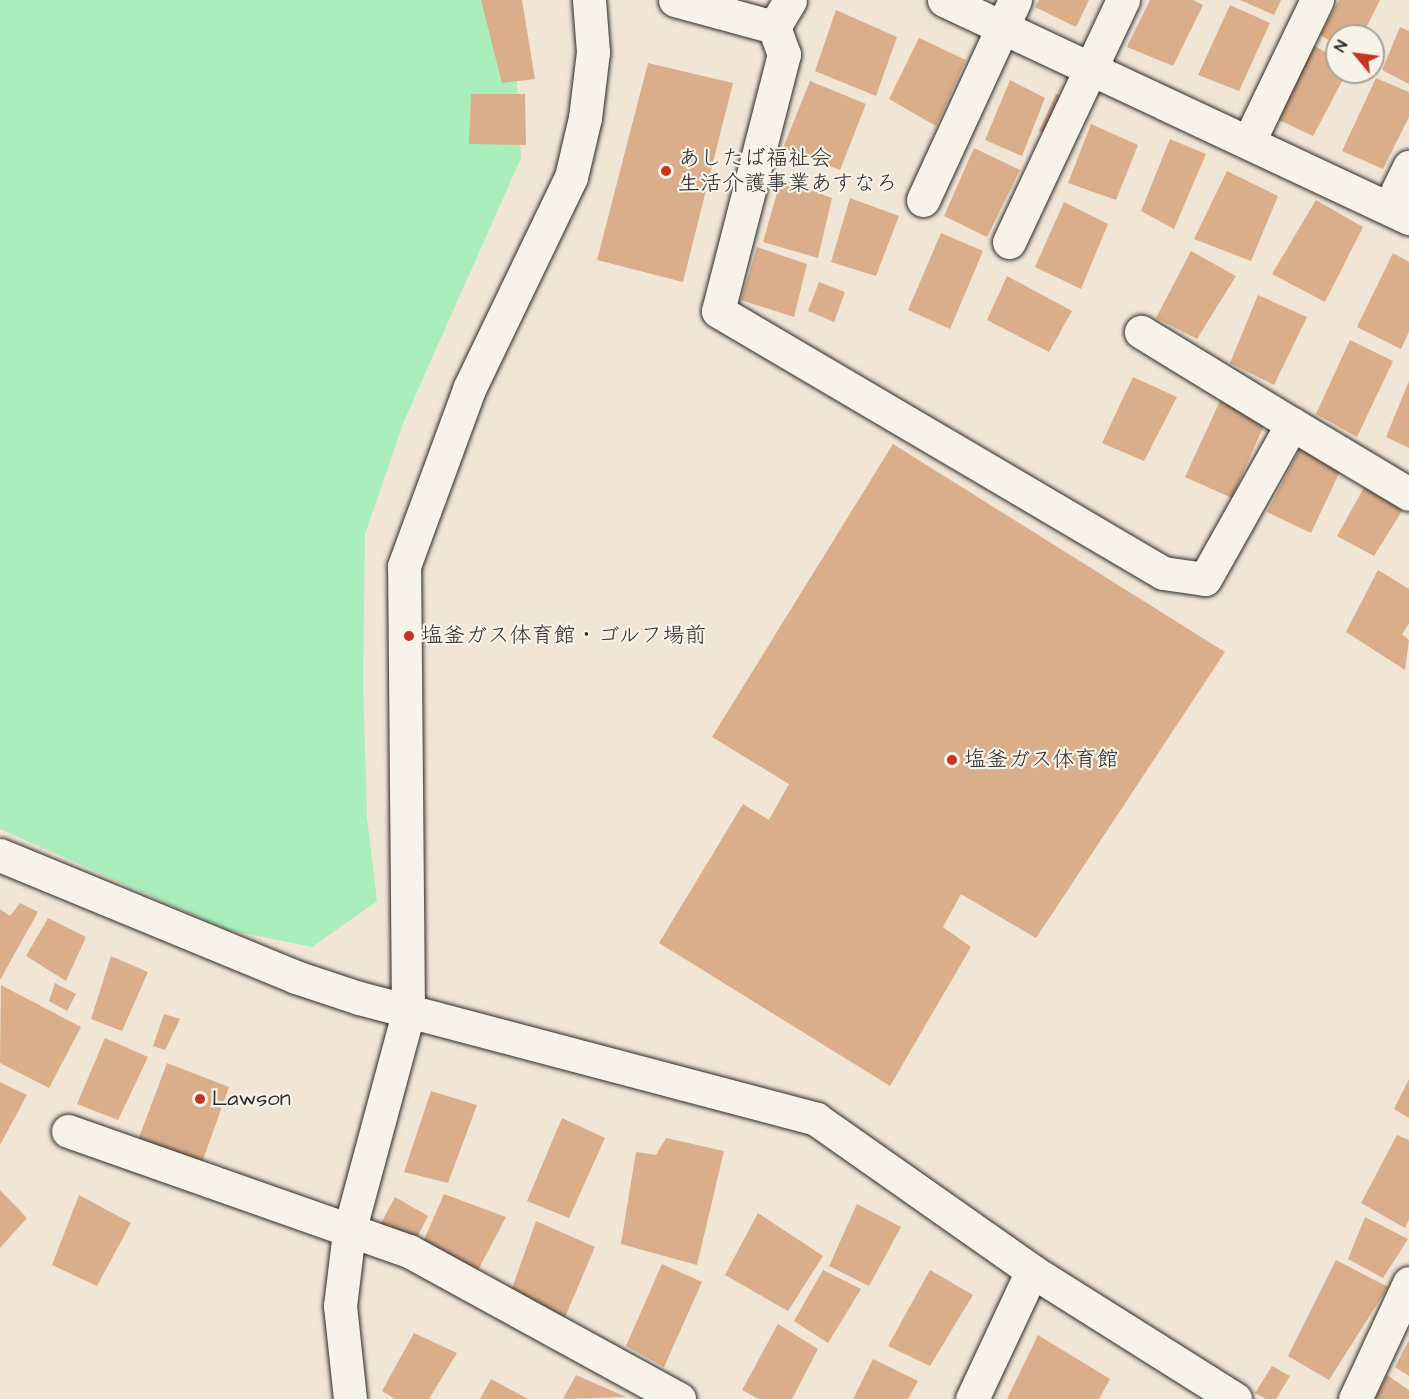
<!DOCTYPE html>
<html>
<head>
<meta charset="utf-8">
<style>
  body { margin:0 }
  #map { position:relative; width:1409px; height:1399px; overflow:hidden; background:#f1e5d5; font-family:"Architects Daughter","Klee One",sans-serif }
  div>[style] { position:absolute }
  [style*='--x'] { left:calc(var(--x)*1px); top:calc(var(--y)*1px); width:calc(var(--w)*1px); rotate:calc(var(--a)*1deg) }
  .green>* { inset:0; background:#aaefbb }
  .building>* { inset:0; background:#daae8b }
  .roads { filter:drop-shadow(0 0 2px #2b2b2b) drop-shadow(0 0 2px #2b2b2b) }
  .street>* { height:33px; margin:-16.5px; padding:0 16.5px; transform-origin:16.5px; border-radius:16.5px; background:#f7f3e8 }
  .secondary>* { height:33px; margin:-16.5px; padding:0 16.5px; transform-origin:16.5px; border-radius:16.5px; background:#f7f3e8 }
  .dots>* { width:16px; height:16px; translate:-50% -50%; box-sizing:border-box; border:3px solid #f7f3e8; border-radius:50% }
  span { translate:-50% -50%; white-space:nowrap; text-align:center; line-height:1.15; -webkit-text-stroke:4.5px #f7f3e8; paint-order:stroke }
  .poi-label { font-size:22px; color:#2b2b2b }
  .left { translate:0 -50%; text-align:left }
  .north { position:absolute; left:1325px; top:24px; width:60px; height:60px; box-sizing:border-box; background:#f7f3e8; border:2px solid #a5a39c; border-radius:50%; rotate:299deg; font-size:16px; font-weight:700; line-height:24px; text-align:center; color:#2b2b2b }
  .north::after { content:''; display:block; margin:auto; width:21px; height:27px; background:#c8321e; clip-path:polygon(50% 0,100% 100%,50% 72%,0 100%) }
</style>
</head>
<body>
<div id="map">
  <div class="green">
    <div style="clip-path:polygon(0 0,507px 0,514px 29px,521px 158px,404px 421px,365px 534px,363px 683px,367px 817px,377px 901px,312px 947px,228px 930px,0 829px)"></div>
  </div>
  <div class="building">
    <div style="clip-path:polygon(481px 0,522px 0,535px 79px,502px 83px)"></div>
    <div style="clip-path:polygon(1039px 0,1089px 0,1076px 27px,1035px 7px)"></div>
    <div style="clip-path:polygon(1150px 0,1193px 0,1203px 5px,1173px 66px,1127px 47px)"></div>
    <div style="clip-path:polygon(1240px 0,1281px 0,1274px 15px)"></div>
    <div style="clip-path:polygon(1339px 0,1380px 0,1362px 36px,1337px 36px,1337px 45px,1320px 35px)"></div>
    <div style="clip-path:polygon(1230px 5px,1270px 23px,1239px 91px,1198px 75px)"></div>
    <div style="clip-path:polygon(836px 10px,897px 37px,876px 96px,815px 71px)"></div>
    <div style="clip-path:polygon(1400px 27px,1409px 31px,1409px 84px,1382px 70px)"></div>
    <div style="clip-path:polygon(919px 38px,966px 60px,936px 126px,889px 99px)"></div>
    <div style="clip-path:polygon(1313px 45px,1337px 59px,1337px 72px,1347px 72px,1313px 136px,1279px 120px)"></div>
    <div style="clip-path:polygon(648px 63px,733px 83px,683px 282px,597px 260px)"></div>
    <div style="clip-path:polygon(1376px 78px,1409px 92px,1409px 117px,1383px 169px,1342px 151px)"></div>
    <div style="clip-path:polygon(1010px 80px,1045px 98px,1022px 156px,985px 140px)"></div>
    <div style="clip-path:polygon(810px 81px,866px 104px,840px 170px,783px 148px)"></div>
    <div style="clip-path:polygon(471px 94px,525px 94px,526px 145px,469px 144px)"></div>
    <div style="clip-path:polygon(1056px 94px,1068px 98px,1055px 135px,1039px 131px)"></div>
    <div style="clip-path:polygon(1091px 124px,1138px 145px,1116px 200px,1068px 183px)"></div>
    <div style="clip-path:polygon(1170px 139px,1206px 154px,1174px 229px,1141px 211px)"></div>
    <div style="clip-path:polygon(974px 148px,1020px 170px,987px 237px,944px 216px)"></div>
    <div style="clip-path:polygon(1227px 171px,1278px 196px,1251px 261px,1194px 239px)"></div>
    <div style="clip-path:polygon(781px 179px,832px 198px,818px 258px,763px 242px)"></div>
    <div style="clip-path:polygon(850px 198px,899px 216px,876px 276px,831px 262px)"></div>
    <div style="clip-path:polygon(1316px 200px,1363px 227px,1325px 302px,1272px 274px)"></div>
    <div style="clip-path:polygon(1064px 202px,1108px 224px,1081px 289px,1035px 267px)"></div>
    <div style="clip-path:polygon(941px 233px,983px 251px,950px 329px,908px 310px)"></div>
    <div style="clip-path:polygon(757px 247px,807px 264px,794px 317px,741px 300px)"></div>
    <div style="clip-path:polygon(1191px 251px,1236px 276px,1197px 339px,1156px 318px)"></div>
    <div style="clip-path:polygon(1393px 253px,1409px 262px,1409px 332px,1401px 349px,1357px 327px)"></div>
    <div style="clip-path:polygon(1007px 276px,1072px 311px,1049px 352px,987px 320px)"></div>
    <div style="clip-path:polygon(819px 282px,845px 292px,834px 322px,808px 311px)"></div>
    <div style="clip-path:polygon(1258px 295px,1307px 317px,1274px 385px,1230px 363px)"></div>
    <div style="clip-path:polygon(1350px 340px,1393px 361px,1357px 437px,1316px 414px)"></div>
    <div style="clip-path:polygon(1133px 377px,1177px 397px,1144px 461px,1102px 443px)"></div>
    <div style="clip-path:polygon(1409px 381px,1409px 448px,1386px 437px)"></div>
    <div style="clip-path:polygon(1220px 401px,1265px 423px,1232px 498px,1185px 477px)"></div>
    <div style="clip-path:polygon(1303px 443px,1344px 463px,1311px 533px,1267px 512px)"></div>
    <div style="clip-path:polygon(893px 444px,1225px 652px,1036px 938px,961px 894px,943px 927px,971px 947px,890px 1086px,659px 943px,743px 804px,769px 820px,789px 784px,712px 737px)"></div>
    <div style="clip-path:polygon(1366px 484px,1405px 506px,1374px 556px,1337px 536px)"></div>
    <div style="clip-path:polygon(1378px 570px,1409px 589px,1409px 624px,1402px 634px,1409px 640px,1405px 670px,1346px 632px)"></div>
    <div style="clip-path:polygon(20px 903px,38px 912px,0 980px,0 909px,10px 916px)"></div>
    <div style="clip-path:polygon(48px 918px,86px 937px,66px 981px,26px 956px)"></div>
    <div style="clip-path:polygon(111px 956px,148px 972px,122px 1031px,91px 1019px)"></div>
    <div style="clip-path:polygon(55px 983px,76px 994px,67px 1011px,49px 1001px)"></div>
    <div style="clip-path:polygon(1px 985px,81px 1027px,49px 1088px,0 1063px)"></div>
    <div style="clip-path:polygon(164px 1014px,180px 1019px,165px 1050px,153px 1046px)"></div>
    <div style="clip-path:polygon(105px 1038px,148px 1057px,118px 1120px,77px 1104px)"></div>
    <div style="clip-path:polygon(167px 1063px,229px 1087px,200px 1168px,137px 1143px)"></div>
    <div style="clip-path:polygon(1409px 1079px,1409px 1118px,1394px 1109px)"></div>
    <div style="clip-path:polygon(0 1082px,27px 1095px,0 1145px)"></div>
    <div style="clip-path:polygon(431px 1091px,477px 1105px,448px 1183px,404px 1172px)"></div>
    <div style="clip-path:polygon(562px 1118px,605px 1138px,569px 1218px,527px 1201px)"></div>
    <div style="clip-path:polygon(1397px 1135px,1409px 1140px,1409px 1220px,1405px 1228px,1361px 1203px)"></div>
    <div style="clip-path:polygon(666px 1138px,724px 1151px,697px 1265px,621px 1244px,636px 1152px,656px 1155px)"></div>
    <div style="clip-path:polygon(0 1190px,27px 1218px,0 1248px)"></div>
    <div style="clip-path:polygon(444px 1194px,506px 1217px,478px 1270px,423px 1242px)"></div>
    <div style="clip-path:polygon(79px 1195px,131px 1223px,97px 1286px,52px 1265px)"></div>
    <div style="clip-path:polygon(395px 1197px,428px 1216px,415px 1241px,379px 1227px)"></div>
    <div style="clip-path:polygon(857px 1204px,901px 1227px,869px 1286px,829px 1266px)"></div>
    <div style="clip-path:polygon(758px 1213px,823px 1256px,788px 1311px,725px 1275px)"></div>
    <div style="clip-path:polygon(1365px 1217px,1408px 1239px,1383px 1278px,1348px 1259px)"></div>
    <div style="clip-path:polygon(536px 1221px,595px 1247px,565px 1317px,511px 1291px)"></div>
    <div style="clip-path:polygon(1336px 1260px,1388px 1287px,1329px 1380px,1288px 1356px)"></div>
    <div style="clip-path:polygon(662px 1264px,702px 1282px,664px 1367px,626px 1346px)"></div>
    <div style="clip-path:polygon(823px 1270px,861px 1289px,828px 1343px,794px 1321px)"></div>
    <div style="clip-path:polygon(930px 1270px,973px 1295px,930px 1366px,888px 1346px)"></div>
    <div style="clip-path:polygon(778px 1324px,818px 1349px,792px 1399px,759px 1399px,742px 1390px)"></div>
    <div style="clip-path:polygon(414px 1333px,457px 1353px,429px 1399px,395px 1399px,382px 1391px)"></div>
    <div style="clip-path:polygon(1038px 1335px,1110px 1379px,1099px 1399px,1007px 1399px)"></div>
    <div style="clip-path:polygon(1409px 1340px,1409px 1376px,1395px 1367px)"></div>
    <div style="clip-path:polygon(873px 1359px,918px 1381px,908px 1399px,853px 1399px)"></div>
    <div style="clip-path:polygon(1272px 1366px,1290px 1376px,1276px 1399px,1266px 1399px,1255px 1393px)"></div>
    <div style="clip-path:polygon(576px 1375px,626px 1397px,563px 1399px)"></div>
    <div style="clip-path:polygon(1387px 1375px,1409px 1390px,1409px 1399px,1375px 1399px)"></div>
    <div style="clip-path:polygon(491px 1379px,528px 1399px,480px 1399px)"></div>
  </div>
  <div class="roads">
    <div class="street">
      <div style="--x:675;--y:0;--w:103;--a:15.3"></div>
      <div style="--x:774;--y:27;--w:31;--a:-59"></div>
      <div style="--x:944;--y:0;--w:514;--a:25.12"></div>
      <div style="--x:774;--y:27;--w:29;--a:70"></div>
      <div style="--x:784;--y:54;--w:265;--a:104.4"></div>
      <div style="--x:718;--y:311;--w:516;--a:30.49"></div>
      <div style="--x:1163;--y:573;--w:42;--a:8.1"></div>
      <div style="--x:1205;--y:579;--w:178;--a:-60.7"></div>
      <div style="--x:1292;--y:424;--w:177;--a:-148.6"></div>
      <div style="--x:1249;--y:141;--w:157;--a:-64.3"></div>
      <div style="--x:923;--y:200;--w:220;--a:-65.3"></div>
      <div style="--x:1389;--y:208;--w:46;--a:-64"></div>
      <div style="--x:1009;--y:242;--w:268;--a:-64.8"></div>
      <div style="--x:1292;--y:424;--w:136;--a:30.9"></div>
      <div style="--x:68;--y:1131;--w:361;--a:19.4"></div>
      <div style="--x:409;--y:1251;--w:308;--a:28.7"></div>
      <div style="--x:972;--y:1399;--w:141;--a:-64.9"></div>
      <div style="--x:1355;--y:1399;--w:128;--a:-65"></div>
    </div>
    <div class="secondary">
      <div style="--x:0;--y:855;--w:320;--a:22.4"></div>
      <div style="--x:296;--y:977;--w:66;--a:18.4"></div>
      <div style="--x:359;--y:998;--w:473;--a:14.8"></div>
      <div style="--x:816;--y:1119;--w:264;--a:35.1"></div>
      <div style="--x:1032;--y:1271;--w:240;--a:32.2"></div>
      <div style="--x:350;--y:1399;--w:94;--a:-96.1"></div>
      <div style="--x:340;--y:1306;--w:75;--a:-83.1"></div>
      <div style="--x:349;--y:1232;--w:227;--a:-74.9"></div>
      <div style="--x:408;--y:1013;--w:447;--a:-90.5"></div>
      <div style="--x:404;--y:566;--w:189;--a:-69.8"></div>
      <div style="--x:469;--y:389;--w:235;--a:-64.3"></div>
      <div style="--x:571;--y:177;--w:61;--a:-76.7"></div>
      <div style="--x:585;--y:118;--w:66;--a:-83.1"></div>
      <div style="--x:593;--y:52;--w:52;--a:-94.4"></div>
    </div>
  </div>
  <div class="dots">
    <div style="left:666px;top:171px;background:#c8321e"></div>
    <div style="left:409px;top:636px;background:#c8321e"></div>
    <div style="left:952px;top:760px;background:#c8321e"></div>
    <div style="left:200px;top:1099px;background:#c8321e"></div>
  </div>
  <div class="poi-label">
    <span class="left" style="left:678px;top:171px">あしたば福祉会<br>生活介護事業あすなろ</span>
    <span class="left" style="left:421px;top:636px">塩釜ガス体育館・ゴルフ場前</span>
    <span class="left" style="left:964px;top:760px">塩釜ガス体育館</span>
    <span class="left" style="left:212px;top:1099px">Lawson</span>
  </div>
  <div class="north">N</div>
</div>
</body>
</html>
